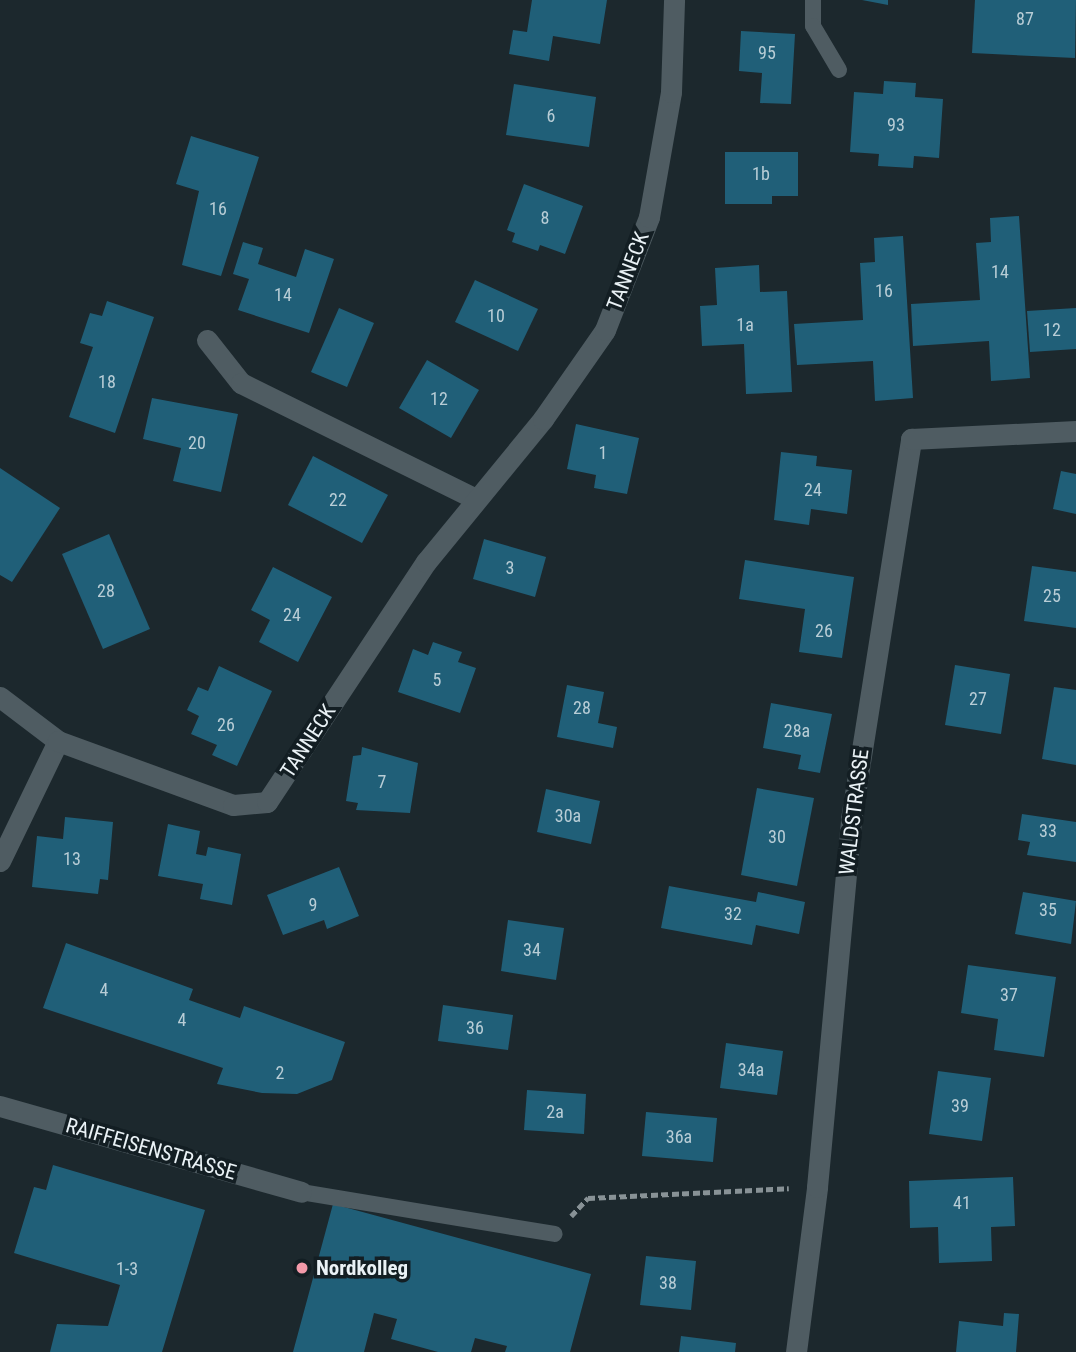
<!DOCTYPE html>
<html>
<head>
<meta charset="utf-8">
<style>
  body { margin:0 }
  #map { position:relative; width:1076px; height:1352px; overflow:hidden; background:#1c282d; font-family:"Roboto Condensed",sans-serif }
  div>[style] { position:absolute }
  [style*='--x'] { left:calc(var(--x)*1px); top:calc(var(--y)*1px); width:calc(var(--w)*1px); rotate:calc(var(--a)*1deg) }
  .building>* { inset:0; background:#205f78 }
  .path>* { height:4.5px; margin-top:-2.25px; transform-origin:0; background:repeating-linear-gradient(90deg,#889296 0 7px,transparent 0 10.5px) }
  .service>* { height:16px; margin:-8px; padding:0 8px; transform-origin:8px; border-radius:8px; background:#4f5c62 }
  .minor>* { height:21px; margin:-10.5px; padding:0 10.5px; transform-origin:10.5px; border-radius:10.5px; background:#4f5c62 }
  .dots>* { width:19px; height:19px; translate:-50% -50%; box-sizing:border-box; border:4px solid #131e23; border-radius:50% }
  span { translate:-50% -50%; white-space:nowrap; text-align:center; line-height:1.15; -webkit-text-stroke:7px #131e23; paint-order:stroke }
  .number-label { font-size:18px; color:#b8cdd6 }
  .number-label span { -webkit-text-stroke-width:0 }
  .street-label { font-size:21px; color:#eaf2f6 }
  .poi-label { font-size:21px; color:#eaf2f6; font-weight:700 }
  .left { translate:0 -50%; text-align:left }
</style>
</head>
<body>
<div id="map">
  <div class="building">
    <div style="clip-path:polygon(532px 0,607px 0,600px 44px,553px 36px,549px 61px,509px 54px,513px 30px,527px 32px)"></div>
    <div style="clip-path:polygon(862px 0,888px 0,888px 5px)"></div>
    <div style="clip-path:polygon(975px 0,1076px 0,1075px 58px,972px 53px)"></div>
    <div style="clip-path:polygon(741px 31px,795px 34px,791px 104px,760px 103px,762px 73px,739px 71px)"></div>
    <div style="clip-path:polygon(884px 81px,916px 83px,915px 97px,943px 99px,939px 158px,914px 156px,913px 168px,878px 166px,879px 154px,850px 152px,854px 92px,883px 94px)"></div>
    <div style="clip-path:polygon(514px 84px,596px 97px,589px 147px,506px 135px)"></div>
    <div style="clip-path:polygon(191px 136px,259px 157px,221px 276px,182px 265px,199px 191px,176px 184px)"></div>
    <div style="clip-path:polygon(725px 152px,798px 152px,798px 196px,772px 196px,772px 204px,725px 204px)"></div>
    <div style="clip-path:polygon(524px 184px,583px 206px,565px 254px,540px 245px,538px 251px,512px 242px,515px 233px,507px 230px)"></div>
    <div style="clip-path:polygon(1019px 216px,1030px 378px,991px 381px,989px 341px,913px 346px,911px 304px,980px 300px,976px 243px,991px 242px,990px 218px)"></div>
    <div style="clip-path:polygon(903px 236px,913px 398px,875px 401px,873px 361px,797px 365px,794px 324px,863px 320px,860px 263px,875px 262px,874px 238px)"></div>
    <div style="clip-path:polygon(243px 242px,263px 248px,258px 264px,296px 277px,305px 249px,334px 259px,309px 333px,238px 310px,249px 279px,233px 274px)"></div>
    <div style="clip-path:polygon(759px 265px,760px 292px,787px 291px,792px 392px,746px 394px,744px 344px,702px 346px,700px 306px,717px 305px,715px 268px)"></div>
    <div style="clip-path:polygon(475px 280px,538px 309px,518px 351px,455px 322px)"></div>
    <div style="clip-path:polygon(107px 301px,154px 317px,115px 433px,69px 417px,93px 347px,80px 343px,90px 313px,102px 316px)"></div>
    <div style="clip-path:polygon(339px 308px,374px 323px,347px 387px,311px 372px)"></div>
    <div style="clip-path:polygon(1076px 308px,1076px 349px,1030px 352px,1027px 311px)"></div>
    <div style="clip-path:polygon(427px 360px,479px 390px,451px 438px,399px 408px)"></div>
    <div style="clip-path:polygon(152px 398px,238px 414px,221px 492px,173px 481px,181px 448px,143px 439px)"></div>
    <div style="clip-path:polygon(576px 424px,639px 438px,627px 494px,594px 488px,596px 475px,567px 469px)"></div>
    <div style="clip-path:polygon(781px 452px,817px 456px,816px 466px,852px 470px,847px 514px,811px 509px,809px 525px,774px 520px)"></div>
    <div style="clip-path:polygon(313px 456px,388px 495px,362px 543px,288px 505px)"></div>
    <div style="clip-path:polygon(0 468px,60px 508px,12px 582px,0 575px)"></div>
    <div style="clip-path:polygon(1061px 471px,1076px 474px,1076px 514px,1053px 509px)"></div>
    <div style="clip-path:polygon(109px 534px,150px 629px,103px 649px,62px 554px)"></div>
    <div style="clip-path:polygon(484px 539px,546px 557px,535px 597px,473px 579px)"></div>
    <div style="clip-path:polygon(745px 560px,854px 577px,842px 658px,799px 652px,805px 609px,739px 599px)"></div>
    <div style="clip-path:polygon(1032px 566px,1076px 572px,1076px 628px,1024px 621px)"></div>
    <div style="clip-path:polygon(273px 567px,332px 597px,298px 662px,259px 642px,270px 620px,251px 610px)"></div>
    <div style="clip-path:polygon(433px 642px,462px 652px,458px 662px,476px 668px,460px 713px,398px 692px,413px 649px,428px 655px)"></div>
    <div style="clip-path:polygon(955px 665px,1010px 674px,1001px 734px,945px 725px)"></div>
    <div style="clip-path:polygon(219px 666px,272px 691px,237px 766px,212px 755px,217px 745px,191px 734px,199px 716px,187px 710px,198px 687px,208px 691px)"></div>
    <div style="clip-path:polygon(567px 685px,604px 692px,598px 723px,617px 727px,613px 748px,557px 737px)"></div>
    <div style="clip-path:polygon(1054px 687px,1076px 690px,1076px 765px,1042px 759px)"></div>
    <div style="clip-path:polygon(771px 703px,832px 714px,820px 773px,798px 769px,801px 755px,763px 748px)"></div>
    <div style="clip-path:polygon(362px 747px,418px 763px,410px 813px,356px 810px,358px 803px,346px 801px,353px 756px,361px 755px)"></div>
    <div style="clip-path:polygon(757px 788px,814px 798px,797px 886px,741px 875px)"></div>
    <div style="clip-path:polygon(546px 789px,600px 801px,591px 844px,537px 832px)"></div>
    <div style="clip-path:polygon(1022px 814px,1076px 822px,1076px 862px,1027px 855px,1030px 842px,1018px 840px)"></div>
    <div style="clip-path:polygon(65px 817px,113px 822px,108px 880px,100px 879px,98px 894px,32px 887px,37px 836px,63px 839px)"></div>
    <div style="clip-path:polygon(168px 824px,200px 831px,196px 854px,206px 856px,208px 847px,241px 854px,232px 905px,200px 899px,203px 884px,158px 876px)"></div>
    <div style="clip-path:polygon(339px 867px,359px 916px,327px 929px,324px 920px,283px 935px,267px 895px)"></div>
    <div style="clip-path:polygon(669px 886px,756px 902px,758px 892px,805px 902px,799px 934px,756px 925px,752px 945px,661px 928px)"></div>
    <div style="clip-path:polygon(1023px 892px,1076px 901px,1071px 944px,1015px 934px)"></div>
    <div style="clip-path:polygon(508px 920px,564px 928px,556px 980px,501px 971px)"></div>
    <div style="clip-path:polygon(66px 943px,193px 989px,189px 1000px,240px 1018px,244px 1006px,345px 1042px,332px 1080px,297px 1094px,262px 1093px,217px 1084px,223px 1068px,43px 1008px)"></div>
    <div style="clip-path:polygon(968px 965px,1056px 977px,1044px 1057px,994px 1050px,998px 1019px,961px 1013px)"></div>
    <div style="clip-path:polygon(443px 1005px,513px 1015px,508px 1050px,438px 1041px)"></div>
    <div style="clip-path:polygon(726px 1043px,783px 1051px,777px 1095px,720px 1088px)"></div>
    <div style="clip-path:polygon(938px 1071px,991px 1078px,982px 1141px,929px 1134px)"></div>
    <div style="clip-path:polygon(527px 1090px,586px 1094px,584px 1134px,524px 1130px)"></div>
    <div style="clip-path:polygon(646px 1112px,717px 1118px,713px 1162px,642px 1156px)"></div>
    <div style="clip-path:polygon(53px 1165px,205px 1210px,162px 1352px,50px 1352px,57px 1324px,108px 1326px,120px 1285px,14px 1253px,34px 1187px,46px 1190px)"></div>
    <div style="clip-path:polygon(1013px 1177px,1015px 1226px,991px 1227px,992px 1261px,939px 1263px,938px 1227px,910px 1228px,909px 1181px)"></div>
    <div style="clip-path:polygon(333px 1204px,591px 1274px,570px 1352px,505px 1352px,507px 1346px,475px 1338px,471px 1352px,438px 1352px,391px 1339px,397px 1319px,374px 1313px,364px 1352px,293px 1352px)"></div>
    <div style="clip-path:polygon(646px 1256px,696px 1261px,691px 1310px,640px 1305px)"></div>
    <div style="clip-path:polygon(1004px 1313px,1019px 1314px,1016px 1352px,956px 1352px,959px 1321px,1003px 1326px)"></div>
    <div style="clip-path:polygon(681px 1336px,736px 1343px,735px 1352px,679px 1352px)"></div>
  </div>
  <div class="path">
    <div style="--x:571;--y:1216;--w:25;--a:-47"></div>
    <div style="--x:588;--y:1198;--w:201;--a:-2.8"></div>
  </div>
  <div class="service">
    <div style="--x:813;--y:0;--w:26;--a:90"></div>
    <div style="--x:813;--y:26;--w:51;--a:59.4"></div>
    <div style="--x:301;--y:1192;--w:257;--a:9.4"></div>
  </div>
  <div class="minor">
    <div style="--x:207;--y:340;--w:55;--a:51.7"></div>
    <div style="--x:241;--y:383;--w:260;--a:26.3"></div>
    <div style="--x:0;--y:697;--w:73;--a:37.2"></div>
    <div style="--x:0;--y:861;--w:133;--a:-64.2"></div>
    <div style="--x:58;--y:741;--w:186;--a:20.1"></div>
    <div style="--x:233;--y:805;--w:34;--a:-5"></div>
    <div style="--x:267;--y:802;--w:288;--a:-56.5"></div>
    <div style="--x:426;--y:562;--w:185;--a:-50.7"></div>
    <div style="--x:543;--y:419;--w:108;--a:-55.1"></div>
    <div style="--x:605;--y:330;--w:121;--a:-68.7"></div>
    <div style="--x:649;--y:217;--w:127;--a:-80"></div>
    <div style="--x:671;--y:92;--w:92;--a:-88.1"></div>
    <div style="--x:0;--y:1106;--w:313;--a:15.9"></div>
    <div style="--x:796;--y:1352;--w:166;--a:-82.7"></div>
    <div style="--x:817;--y:1187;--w:370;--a:-84.7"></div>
    <div style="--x:851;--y:819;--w:385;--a:-81"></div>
    <div style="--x:911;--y:439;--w:165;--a:-2.8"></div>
  </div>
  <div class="dots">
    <div style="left:302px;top:1268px;background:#f39aaa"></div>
  </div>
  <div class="number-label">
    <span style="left:1025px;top:19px">87</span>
    <span style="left:767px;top:53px">95</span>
    <span style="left:551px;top:116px">6</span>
    <span style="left:896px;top:125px">93</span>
    <span style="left:761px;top:174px">1b</span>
    <span style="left:218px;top:209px">16</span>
    <span style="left:545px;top:218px">8</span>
    <span style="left:1000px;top:272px">14</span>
    <span style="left:884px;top:291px">16</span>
    <span style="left:283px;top:295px">14</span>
    <span style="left:496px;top:316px">10</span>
    <span style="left:745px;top:325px">1a</span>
    <span style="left:1052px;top:330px">12</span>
    <span style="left:107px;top:382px">18</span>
    <span style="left:439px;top:399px">12</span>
    <span style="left:197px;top:443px">20</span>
    <span style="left:603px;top:453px">1</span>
    <span style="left:813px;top:490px">24</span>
    <span style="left:338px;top:500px">22</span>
    <span style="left:510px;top:568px">3</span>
    <span style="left:106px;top:591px">28</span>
    <span style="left:1052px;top:596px">25</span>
    <span style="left:292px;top:615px">24</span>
    <span style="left:824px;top:631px">26</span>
    <span style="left:437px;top:680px">5</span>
    <span style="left:978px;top:699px">27</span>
    <span style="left:582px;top:708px">28</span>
    <span style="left:226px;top:725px">26</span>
    <span style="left:797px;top:731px">28a</span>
    <span style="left:382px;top:782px">7</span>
    <span style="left:568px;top:816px">30a</span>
    <span style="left:1048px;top:831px">33</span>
    <span style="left:777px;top:837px">30</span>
    <span style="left:72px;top:859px">13</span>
    <span style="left:313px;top:905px">9</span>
    <span style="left:1048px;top:910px">35</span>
    <span style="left:733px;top:914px">32</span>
    <span style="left:532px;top:950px">34</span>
    <span style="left:104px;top:990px">4</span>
    <span style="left:1009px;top:995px">37</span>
    <span style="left:182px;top:1020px">4</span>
    <span style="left:475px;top:1028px">36</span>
    <span style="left:751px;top:1070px">34a</span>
    <span style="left:280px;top:1073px">2</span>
    <span style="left:960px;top:1106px">39</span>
    <span style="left:555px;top:1112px">2a</span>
    <span style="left:679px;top:1137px">36a</span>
    <span style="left:962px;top:1203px">41</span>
    <span style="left:127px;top:1269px">1-3</span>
    <span style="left:668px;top:1283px">38</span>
  </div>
  <div class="street-label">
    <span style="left:628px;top:271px;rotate:-69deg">TANNECK</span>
    <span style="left:308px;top:741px;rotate:-57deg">TANNECK</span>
    <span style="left:854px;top:812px;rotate:-83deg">WALDSTRASSE</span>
    <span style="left:151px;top:1149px;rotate:16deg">RAIFFEISENSTRASSE</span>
  </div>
  <div class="poi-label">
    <span class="left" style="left:316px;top:1268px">Nordkolleg</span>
  </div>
</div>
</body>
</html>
